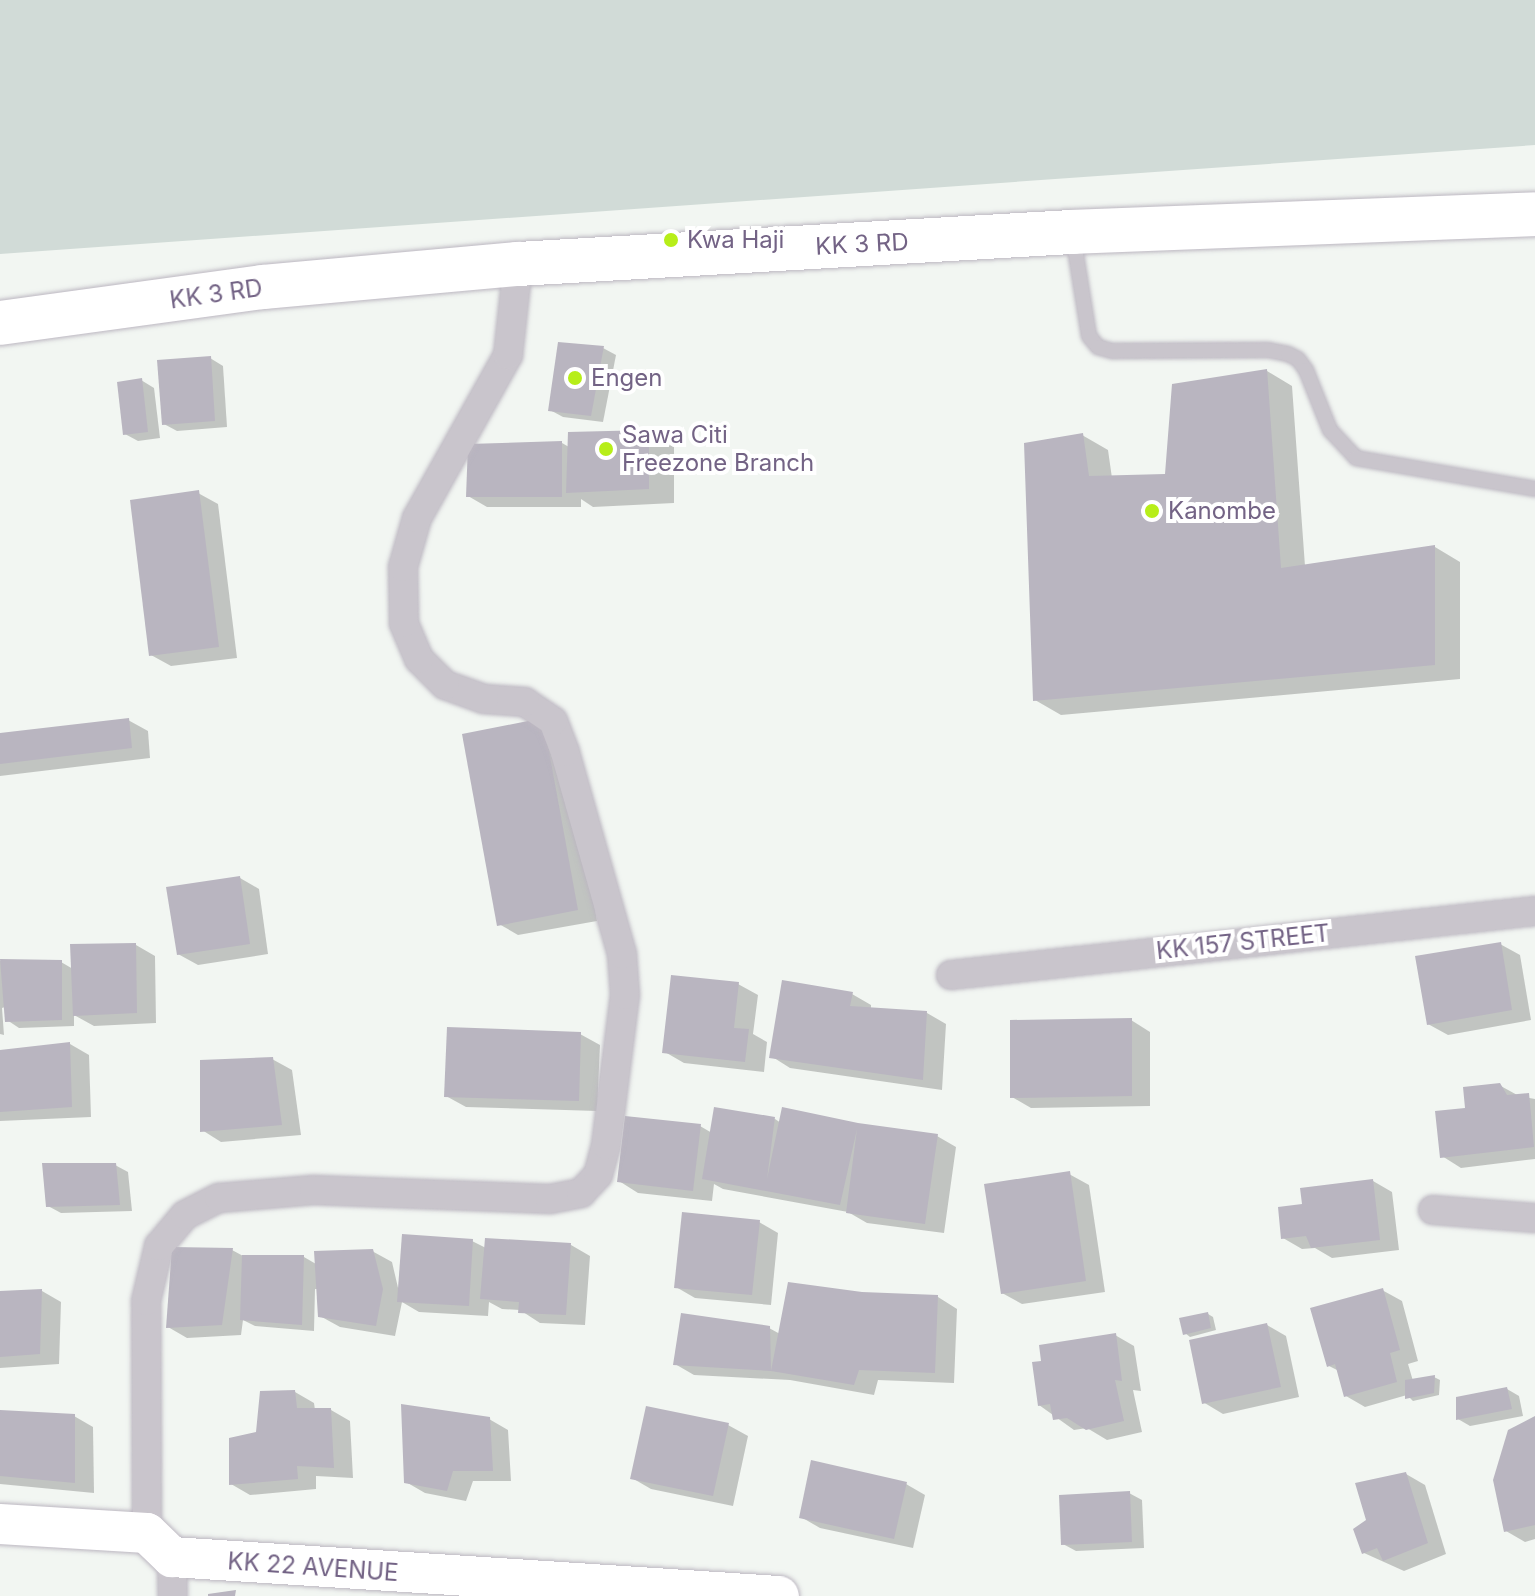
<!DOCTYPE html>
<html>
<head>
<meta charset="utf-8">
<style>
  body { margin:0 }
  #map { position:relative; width:1535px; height:1596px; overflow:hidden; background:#f2f6f2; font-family:Inter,sans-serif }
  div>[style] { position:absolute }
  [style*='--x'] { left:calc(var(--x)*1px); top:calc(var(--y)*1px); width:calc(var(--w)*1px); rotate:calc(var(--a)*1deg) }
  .green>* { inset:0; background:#d1dbd7 }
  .shadow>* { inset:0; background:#0003 }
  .building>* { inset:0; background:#b9b5c0 }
  .roads { filter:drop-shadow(0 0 2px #bcb7c1) drop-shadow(0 0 2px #bcb7c1) }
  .lane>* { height:14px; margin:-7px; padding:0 7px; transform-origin:7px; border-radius:7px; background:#c9c5cc }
  .street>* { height:28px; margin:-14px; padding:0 14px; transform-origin:14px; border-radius:14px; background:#c9c5cc }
  .secondary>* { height:40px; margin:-20px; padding:0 20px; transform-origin:20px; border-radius:20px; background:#fff }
  .highway>* { height:44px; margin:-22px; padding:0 22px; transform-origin:22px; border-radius:22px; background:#fff }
  .dots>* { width:22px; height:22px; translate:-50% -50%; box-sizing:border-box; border:4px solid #fff; border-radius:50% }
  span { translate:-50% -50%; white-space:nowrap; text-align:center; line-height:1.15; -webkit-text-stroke:8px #fff; paint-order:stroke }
  .poi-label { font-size:24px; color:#736385 }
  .left { translate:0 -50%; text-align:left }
  .street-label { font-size:24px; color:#736385 }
</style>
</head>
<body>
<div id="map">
  <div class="green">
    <div style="clip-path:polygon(0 0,1535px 0,1535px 145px,0 254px)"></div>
  </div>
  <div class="shadow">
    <div style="clip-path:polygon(603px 348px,616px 355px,603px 422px,563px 417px,550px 410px)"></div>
    <div style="clip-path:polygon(210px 358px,223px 366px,227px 427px,177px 431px,164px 424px)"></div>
    <div style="clip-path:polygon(1267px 371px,1292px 386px,1305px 566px,1435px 547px,1460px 562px,1460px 679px,1061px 715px,1035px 700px,1082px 435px,1108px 450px,1112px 478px,1167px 476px)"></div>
    <div style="clip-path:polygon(141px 380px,154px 388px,160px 438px,138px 441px,125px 434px)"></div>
    <div style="clip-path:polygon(648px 432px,674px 447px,674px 503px,593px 507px,581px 499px,581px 507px,487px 507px,468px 496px,562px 443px,569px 447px)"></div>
    <div style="clip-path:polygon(198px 493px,218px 504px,237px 658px,171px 666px,151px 655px)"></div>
    <div style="clip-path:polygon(128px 720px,148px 731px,150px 758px,0 776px,0 735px)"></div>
    <div style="clip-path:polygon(562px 732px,597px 921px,518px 935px,499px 924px,464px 735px)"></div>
    <div style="clip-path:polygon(240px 878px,259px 889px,268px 954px,198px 965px,178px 954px)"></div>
    <div style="clip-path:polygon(1500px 944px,1520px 955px,1531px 1020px,1448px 1035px,1428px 1024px)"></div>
    <div style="clip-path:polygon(136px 945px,155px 956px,156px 1023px,94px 1026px,74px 1015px,74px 1026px,19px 1028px,7px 1020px,5px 1007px,2px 1008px,4px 1035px,0 1034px,0 961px,61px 962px,73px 969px)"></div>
    <div style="clip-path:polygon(738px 984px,758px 995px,753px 1034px,767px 1042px,764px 1072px,684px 1063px,665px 1052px)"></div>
    <div style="clip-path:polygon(852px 994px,871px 1005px,871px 1009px,927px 1013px,946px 1024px,942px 1090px,790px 1068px,771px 1056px)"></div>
    <div style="clip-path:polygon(1131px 1020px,1150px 1032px,1150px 1106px,1031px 1108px,1012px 1097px)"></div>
    <div style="clip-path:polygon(580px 1034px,600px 1045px,597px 1111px,466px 1107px,446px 1096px)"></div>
    <div style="clip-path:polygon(70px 1044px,89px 1055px,91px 1117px,0 1121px,0 1052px)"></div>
    <div style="clip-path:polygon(272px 1059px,292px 1070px,301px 1135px,221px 1142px,202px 1130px)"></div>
    <div style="clip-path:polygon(1499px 1085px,1519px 1096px,1535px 1099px,1535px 1159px,1461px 1168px,1442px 1156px,1467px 1110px)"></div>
    <div style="clip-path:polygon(775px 1119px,781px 1123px,857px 1125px,937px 1136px,956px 1147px,944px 1233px,867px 1223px,848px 1212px,723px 1189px,714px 1184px,712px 1201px,638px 1193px,619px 1181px,700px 1126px,712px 1133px)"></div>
    <div style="clip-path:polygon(115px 1165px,128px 1172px,132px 1211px,61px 1213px,48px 1206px)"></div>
    <div style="clip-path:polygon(1069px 1174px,1089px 1185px,1105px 1292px,1022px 1304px,1002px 1293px)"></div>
    <div style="clip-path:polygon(1373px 1181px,1392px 1192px,1399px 1250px,1332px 1258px,1315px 1248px,1302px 1249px,1283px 1238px,1305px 1206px)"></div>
    <div style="clip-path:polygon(759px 1222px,778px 1233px,771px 1305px,695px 1298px,676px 1287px)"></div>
    <div style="clip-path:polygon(472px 1241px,486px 1248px,571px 1245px,590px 1256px,585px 1325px,540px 1323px,520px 1310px,502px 1309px,489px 1302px,488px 1316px,419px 1312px,402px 1302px,395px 1336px,340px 1327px,320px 1316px,318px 1289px,315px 1289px,314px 1331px,255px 1326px,243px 1320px,241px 1335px,187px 1338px,168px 1327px,232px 1250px,245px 1257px,304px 1257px,316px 1264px,372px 1251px,392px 1262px,399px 1292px)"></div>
    <div style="clip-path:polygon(1382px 1290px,1402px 1301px,1418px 1361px,1408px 1364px,1413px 1381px,1434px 1377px,1440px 1380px,1439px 1395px,1413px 1401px,1407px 1395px,1365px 1407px,1346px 1396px,1339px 1371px,1329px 1366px)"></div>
    <div style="clip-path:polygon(42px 1291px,61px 1302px,59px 1364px,0 1368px,0 1293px)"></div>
    <div style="clip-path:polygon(862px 1294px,938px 1297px,957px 1309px,954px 1383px,878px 1380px,874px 1395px,790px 1380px,694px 1375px,675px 1364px,769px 1328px,780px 1334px)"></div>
    <div style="clip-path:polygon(1208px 1314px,1213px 1317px,1216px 1330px,1190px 1337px,1185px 1333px)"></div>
    <div style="clip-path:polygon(1267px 1325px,1286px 1336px,1299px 1397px,1223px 1414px,1203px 1402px)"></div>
    <div style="clip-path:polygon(1115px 1335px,1134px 1346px,1141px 1391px,1133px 1390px,1142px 1432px,1107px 1440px,1087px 1428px,1074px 1430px,1039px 1405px)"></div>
    <div style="clip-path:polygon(1507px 1389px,1519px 1396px,1523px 1416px,1470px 1426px,1458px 1419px)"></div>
    <div style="clip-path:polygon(295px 1392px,314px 1403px,315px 1410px,331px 1410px,350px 1421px,353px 1478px,316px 1476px,316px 1489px,250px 1495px,231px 1484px,258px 1434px)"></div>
    <div style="clip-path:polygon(0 1412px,74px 1416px,93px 1427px,94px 1493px,0 1484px)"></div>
    <div style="clip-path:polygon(1535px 1418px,1535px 1539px,1525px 1542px,1506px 1531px)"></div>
    <div style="clip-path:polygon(489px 1419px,508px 1430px,511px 1481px,473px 1481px,466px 1501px,425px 1493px,406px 1482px)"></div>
    <div style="clip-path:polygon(728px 1425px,748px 1436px,733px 1506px,651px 1489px,632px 1478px)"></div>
    <div style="clip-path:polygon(1406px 1474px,1425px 1485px,1446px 1554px,1404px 1571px,1364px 1553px,1369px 1520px)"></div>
    <div style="clip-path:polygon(906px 1484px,925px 1495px,913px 1548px,820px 1528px,801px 1517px)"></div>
    <div style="clip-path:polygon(1129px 1493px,1142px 1500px,1144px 1548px,1076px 1551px,1063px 1544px)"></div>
  </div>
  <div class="building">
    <div style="clip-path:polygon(558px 342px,604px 346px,591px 416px,548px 411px)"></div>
    <div style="clip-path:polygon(211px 356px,215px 421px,162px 425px,157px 360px)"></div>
    <div style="clip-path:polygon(1267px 369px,1281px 568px,1435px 545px,1435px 665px,1033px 701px,1024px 443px,1083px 433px,1089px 476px,1165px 474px,1172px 384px)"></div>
    <div style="clip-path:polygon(142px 378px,148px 432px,123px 435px,117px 382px)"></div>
    <div style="clip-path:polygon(649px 430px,649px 489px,566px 493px,568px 432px)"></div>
    <div style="clip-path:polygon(562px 441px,562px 497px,466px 497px,468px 444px)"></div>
    <div style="clip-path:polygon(199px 490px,219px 647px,149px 656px,130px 500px)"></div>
    <div style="clip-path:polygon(129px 718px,132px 748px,0 764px,0 733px)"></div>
    <div style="clip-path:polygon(543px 718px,578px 910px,497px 926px,462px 734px)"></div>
    <div style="clip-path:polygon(240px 876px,250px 944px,177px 955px,166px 887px)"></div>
    <div style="clip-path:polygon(1501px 942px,1512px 1010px,1427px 1025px,1415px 956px)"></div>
    <div style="clip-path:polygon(136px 943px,137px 1013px,73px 1016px,70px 944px)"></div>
    <div style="clip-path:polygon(0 959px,62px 960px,62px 1020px,5px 1022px)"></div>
    <div style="clip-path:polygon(671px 975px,739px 982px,734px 1028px,749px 1029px,745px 1062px,662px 1053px)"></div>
    <div style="clip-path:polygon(782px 980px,853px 992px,850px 1006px,927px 1011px,923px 1080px,769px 1058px)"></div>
    <div style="clip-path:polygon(1132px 1018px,1132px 1096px,1010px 1098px,1010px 1020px)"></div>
    <div style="clip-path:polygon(447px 1027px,581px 1032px,579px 1101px,444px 1097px)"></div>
    <div style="clip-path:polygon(70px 1042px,72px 1107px,0 1112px,0 1050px)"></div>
    <div style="clip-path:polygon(273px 1057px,282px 1125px,200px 1132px,200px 1060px)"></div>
    <div style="clip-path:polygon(1500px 1083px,1507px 1095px,1529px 1093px,1534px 1147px,1440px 1158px,1435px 1111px,1465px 1108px,1463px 1087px)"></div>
    <div style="clip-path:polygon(714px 1107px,775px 1117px,767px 1179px,782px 1107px,858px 1123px,938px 1134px,925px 1224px,846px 1213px,857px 1129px,840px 1205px,702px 1179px)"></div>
    <div style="clip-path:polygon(625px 1116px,701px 1124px,693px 1191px,617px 1182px)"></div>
    <div style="clip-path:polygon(42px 1163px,116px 1163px,120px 1205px,46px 1207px)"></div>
    <div style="clip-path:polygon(1070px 1171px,1086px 1281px,1001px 1294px,984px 1184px)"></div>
    <div style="clip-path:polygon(1373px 1179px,1380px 1240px,1311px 1248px,1306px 1236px,1281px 1239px,1278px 1207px,1302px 1204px,1300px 1188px)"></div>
    <div style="clip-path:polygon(682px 1212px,760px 1220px,752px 1295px,674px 1288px)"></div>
    <div style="clip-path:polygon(402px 1234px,473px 1239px,469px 1306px,397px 1302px)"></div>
    <div style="clip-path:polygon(485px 1238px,571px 1243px,566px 1315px,518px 1313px,519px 1302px,480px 1299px)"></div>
    <div style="clip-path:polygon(172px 1247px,233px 1248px,222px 1325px,166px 1328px)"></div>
    <div style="clip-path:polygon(373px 1249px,383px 1289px,376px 1326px,318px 1317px,314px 1251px)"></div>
    <div style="clip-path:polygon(242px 1255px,304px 1255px,302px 1325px,240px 1320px)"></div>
    <div style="clip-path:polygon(788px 1282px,862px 1292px,938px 1295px,935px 1373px,859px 1370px,854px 1385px,771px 1371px)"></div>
    <div style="clip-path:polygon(1383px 1288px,1400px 1350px,1390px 1353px,1397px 1382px,1344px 1397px,1335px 1364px,1327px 1367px,1310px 1308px)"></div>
    <div style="clip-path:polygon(42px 1289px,40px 1354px,0 1357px,0 1291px)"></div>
    <div style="clip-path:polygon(1208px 1312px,1211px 1328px,1183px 1335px,1179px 1318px)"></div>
    <div style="clip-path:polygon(681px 1313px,770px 1326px,771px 1371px,673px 1365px)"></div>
    <div style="clip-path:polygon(1267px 1323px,1281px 1387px,1202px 1404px,1189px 1340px)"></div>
    <div style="clip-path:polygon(1116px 1333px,1122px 1381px,1115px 1380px,1124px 1421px,1086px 1430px,1067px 1418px,1053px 1420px,1050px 1404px,1038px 1406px,1032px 1362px,1041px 1361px,1039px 1345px)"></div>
    <div style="clip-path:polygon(1435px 1375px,1434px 1393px,1405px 1399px,1405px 1380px)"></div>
    <div style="clip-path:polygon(1507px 1387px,1512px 1409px,1456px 1420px,1456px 1397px)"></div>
    <div style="clip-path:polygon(295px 1390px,297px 1408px,331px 1408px,334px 1468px,297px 1466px,298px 1479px,229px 1485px,229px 1438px,256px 1432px,260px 1391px)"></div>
    <div style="clip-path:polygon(401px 1404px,490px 1417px,493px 1471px,453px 1471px,447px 1491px,404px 1483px)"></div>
    <div style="clip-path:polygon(646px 1406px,729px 1423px,713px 1496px,630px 1479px)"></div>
    <div style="clip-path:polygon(0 1410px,75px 1414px,75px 1483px,0 1476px)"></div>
    <div style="clip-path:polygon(1535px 1416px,1535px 1525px,1504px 1532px,1493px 1480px,1508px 1430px)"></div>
    <div style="clip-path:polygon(811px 1460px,907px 1482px,894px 1539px,799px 1518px)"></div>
    <div style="clip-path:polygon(1406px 1472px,1428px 1543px,1383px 1561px,1377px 1548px,1362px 1554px,1353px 1529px,1366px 1520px,1355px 1483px)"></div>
    <div style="clip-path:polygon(1130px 1491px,1132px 1542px,1061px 1545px,1059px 1495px)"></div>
    <div style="clip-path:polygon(236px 1590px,235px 1596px,208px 1596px,208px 1594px)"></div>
  </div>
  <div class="roads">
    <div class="lane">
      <div style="--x:1073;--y:236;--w:101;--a:80.9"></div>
      <div style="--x:1089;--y:336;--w:14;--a:51"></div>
      <div style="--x:1098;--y:347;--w:15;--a:16"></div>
      <div style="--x:1112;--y:351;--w:156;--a:-0.4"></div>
      <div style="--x:1268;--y:350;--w:20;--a:11"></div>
      <div style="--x:1288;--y:354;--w:11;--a:27"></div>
      <div style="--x:1298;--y:359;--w:14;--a:54"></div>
      <div style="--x:1306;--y:370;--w:65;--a:68.2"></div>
      <div style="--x:1330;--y:430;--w:38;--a:47"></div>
      <div style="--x:1356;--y:458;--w:182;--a:9.8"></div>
    </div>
    <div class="street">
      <div style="--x:951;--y:975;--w:587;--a:-6.25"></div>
      <div style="--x:1433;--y:1210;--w:102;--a:4.5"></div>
      <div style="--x:147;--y:1533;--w:232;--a:-90.2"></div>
      <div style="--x:146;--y:1301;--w:57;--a:-76.7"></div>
      <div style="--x:159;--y:1246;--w:40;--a:-50"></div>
      <div style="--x:185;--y:1215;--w:38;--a:-27"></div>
      <div style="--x:219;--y:1198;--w:95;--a:-4.8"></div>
      <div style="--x:314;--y:1190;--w:236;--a:2.2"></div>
      <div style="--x:550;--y:1199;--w:32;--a:-11"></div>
      <div style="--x:581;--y:1193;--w:25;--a:-47"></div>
      <div style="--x:598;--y:1175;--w:31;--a:-75"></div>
      <div style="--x:606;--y:1145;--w:151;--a:-82.8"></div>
      <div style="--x:625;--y:995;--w:41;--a:-94.2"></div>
      <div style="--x:622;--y:954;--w:210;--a:-105.8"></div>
      <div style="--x:565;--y:752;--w:33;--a:-111"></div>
      <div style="--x:553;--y:721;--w:34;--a:-146"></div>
      <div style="--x:525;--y:702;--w:41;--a:-175.8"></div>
      <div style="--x:484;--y:699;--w:41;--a:-160.3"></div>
      <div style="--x:445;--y:685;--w:37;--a:-135"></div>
      <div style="--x:419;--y:659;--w:39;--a:-113"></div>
      <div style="--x:404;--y:623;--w:56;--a:-91"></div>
      <div style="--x:403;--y:567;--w:51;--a:-74.1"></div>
      <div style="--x:417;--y:518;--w:187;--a:-60.8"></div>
      <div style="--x:508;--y:355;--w:92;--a:-83.7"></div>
      <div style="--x:172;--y:1557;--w:39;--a:89"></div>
    </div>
    <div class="secondary">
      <div style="--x:0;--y:1524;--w:147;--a:3.5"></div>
      <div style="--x:147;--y:1533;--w:35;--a:44"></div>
      <div style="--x:172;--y:1557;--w:608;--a:3.68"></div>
    </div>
    <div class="highway">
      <div style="--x:0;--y:323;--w:265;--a:-7.8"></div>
      <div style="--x:263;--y:287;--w:256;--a:-5.2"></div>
      <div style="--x:518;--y:264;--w:555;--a:-3.31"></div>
      <div style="--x:1072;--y:232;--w:463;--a:-2.2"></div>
    </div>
  </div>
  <div class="dots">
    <div style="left:671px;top:240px;background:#b7ee19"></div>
    <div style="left:575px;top:378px;background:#b7ee19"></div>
    <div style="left:606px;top:449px;background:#b7ee19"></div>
    <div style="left:1152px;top:511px;background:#b7ee19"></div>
  </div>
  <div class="poi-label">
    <span class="left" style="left:687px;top:240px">Kwa Haji</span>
    <span class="left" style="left:591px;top:378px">Engen</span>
    <span class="left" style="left:622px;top:449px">Sawa Citi<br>Freezone Branch</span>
    <span class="left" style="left:1168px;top:511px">Kanombe</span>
  </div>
  <div class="street-label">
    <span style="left:862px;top:244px;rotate:-3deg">KK 3 RD</span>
    <span style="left:216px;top:294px;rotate:-8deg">KK 3 RD</span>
    <span style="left:1243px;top:942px;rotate:-6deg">KK 157 STREET</span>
    <span style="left:313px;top:1567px;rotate:4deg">KK 22 AVENUE</span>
  </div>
</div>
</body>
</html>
